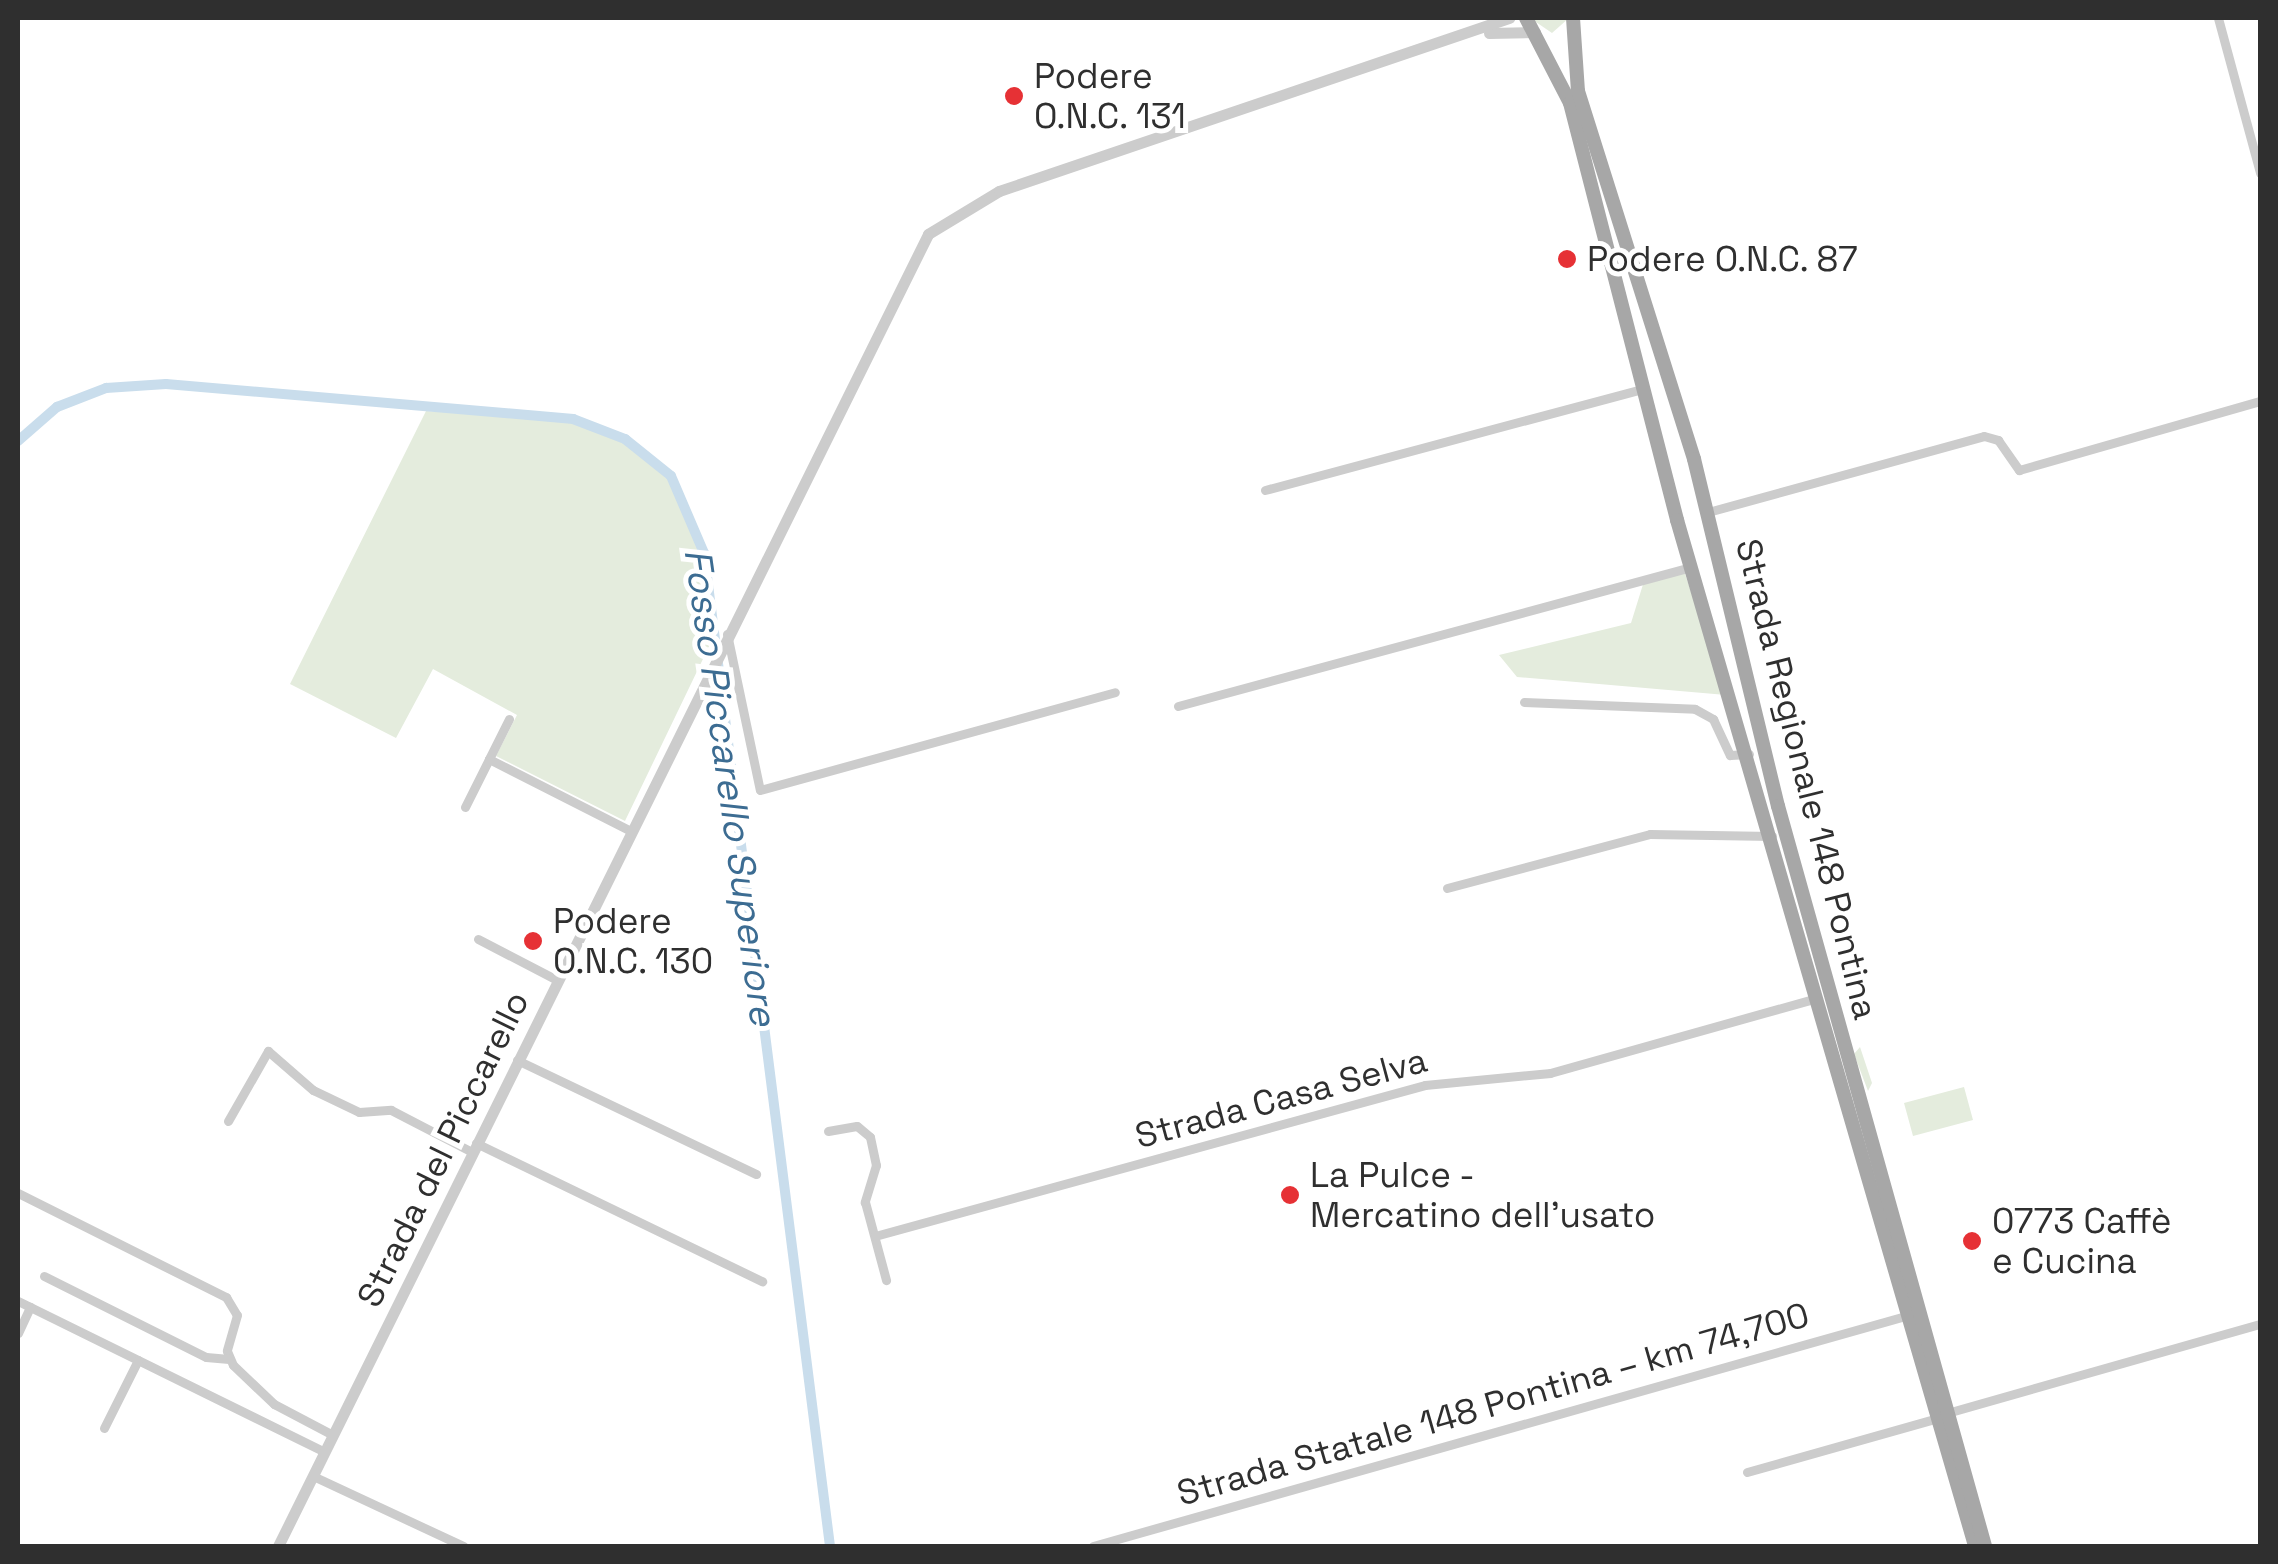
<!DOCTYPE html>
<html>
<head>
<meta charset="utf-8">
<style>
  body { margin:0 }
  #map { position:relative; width:2278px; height:1564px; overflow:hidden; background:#fff; font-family:"Space Grotesk",sans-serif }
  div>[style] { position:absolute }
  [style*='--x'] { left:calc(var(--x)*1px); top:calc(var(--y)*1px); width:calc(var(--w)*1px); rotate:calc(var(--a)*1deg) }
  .green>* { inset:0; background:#e4ecdd }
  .canal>* { height:10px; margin:-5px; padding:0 5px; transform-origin:5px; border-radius:5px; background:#c9ddec }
  .minor>* { height:9px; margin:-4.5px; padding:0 4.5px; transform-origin:4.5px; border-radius:4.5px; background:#ccc }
  .tertiary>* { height:11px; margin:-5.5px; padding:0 5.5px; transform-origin:5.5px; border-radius:5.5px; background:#ccc }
  .primary>* { height:14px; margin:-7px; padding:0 7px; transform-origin:7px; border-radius:7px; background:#a7a7a7 }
  .dots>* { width:28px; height:28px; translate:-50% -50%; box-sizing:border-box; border:5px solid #fff; border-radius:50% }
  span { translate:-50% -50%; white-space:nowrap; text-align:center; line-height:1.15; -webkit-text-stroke:10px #fff; paint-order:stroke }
  .poi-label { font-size:35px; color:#2f2f2f }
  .left { translate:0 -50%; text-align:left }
  .street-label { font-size:35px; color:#2f2f2f }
  .water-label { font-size:38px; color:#3c6c92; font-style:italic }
  .frame { position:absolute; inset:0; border:20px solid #2f2f2f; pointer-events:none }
</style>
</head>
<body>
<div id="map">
  <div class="green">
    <div style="clip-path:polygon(1530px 18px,1569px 18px,1552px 33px)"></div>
    <div style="clip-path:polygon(426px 411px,573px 419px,625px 439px,671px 476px,704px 553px,715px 634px,625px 821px,496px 756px,517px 715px,433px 669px,396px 738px,290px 684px)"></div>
    <div style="clip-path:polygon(1684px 571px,1726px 695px,1517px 677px,1499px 655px,1631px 623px,1645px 578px)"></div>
    <div style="clip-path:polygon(1860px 1047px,1872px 1083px,1868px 1091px,1854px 1054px)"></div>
    <div style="clip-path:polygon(1964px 1087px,1973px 1120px,1913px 1136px,1904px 1103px)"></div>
  </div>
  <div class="canal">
    <div style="--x:18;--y:441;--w:52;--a:-41.1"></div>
    <div style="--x:57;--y:407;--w:53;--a:-21.2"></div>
    <div style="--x:106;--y:388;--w:60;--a:-3.8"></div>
    <div style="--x:166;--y:384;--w:409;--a:4.9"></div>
    <div style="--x:573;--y:419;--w:56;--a:21"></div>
    <div style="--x:625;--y:439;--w:59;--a:38.8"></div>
    <div style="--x:671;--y:476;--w:84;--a:66.8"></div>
    <div style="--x:704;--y:553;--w:1001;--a:82.77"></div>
  </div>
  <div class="minor">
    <div style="--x:2218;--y:18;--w:161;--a:74.8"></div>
    <div style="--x:1265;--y:490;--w:390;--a:-15"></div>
    <div style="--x:1708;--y:512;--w:286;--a:-15.4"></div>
    <div style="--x:1984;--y:436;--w:15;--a:16"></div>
    <div style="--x:1998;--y:440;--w:37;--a:55"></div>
    <div style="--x:2019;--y:470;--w:251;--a:-16"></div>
    <div style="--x:727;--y:634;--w:159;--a:78.1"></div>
    <div style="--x:760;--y:790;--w:368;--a:-15.4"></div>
    <div style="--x:1524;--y:702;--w:171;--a:2.3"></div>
    <div style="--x:1695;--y:709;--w:21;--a:29"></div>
    <div style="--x:1713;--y:719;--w:40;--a:65"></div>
    <div style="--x:1730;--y:755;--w:19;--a:-3"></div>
    <div style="--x:1178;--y:706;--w:531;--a:-15.16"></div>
    <div style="--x:509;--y:719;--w:45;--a:116.6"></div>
    <div style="--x:489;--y:759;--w:159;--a:26.9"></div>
    <div style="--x:465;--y:807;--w:54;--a:-63.4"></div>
    <div style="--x:1447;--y:888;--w:210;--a:-14.9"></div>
    <div style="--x:1650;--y:834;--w:122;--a:0.9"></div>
    <div style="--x:478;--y:939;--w:89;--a:27.4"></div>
    <div style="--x:517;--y:1060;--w:265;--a:25.5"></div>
    <div style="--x:228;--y:1121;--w:81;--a:-60.3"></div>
    <div style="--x:268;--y:1051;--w:60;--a:40.9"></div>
    <div style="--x:313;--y:1090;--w:51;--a:25.6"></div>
    <div style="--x:359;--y:1112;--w:32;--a:-4"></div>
    <div style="--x:391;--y:1110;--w:91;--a:27.4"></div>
    <div style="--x:828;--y:1131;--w:29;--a:-10"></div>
    <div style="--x:857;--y:1126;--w:17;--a:40"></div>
    <div style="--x:870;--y:1137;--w:29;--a:78"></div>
    <div style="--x:876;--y:1165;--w:39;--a:107"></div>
    <div style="--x:865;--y:1202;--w:81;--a:74.9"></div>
    <div style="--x:476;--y:1143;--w:318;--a:25.8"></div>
    <div style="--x:18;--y:1193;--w:233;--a:26.6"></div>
    <div style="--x:226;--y:1297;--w:21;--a:59"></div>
    <div style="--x:237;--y:1315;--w:37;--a:106"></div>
    <div style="--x:227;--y:1351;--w:15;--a:67"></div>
    <div style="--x:233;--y:1365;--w:57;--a:43.6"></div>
    <div style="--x:274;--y:1404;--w:67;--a:27.7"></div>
    <div style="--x:875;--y:1236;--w:570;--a:-15.35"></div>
    <div style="--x:1425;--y:1085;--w:126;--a:-5.5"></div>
    <div style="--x:1550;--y:1073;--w:277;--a:-15.7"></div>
    <div style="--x:44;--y:1276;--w:181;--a:26.6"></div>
    <div style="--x:206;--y:1357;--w:23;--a:5"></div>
    <div style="--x:18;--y:1301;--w:342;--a:26.2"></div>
    <div style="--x:18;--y:1333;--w:29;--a:-65"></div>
    <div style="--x:1947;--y:1413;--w:325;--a:-15.9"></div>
    <div style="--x:104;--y:1428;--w:76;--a:-63.4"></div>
    <div style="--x:1747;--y:1472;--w:198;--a:-15.8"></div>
    <div style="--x:313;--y:1476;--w:166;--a:25"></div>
    <div style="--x:1093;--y:1546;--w:848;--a:-15.81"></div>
  </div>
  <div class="tertiary">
    <div style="--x:1489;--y:33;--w:46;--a:-1.2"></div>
    <div style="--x:278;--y:1546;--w:1464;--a:-63.64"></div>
    <div style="--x:928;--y:234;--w:83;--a:-31.2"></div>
    <div style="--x:999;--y:191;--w:539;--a:-18.74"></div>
  </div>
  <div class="primary">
    <div style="--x:1526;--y:18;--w:96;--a:62.6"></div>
    <div style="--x:1570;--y:103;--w:431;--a:75.6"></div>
    <div style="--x:1677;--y:520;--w:1068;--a:73.8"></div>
    <div style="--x:1573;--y:18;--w:73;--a:86.1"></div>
    <div style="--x:1578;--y:91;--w:386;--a:72.5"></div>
    <div style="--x:1694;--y:459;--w:357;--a:76.4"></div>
    <div style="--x:1778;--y:806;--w:768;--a:74.37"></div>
  </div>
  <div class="dots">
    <div style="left:1014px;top:96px;background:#e63135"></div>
    <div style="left:1567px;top:259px;background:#e63135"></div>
    <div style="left:533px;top:941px;background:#e63135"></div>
    <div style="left:1290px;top:1195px;background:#e63135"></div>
    <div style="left:1972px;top:1241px;background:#e63135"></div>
  </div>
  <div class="poi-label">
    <span class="left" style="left:1034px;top:96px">Podere<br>O.N.C. 131</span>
    <span class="left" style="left:1587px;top:259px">Podere O.N.C. 87</span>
    <span class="left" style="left:553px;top:941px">Podere<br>O.N.C. 130</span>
    <span class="left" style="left:1310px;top:1195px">La Pulce -<br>Mercatino dell'usato</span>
    <span class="left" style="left:1992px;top:1241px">0773 Caffè<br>e Cucina</span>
  </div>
  <div class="street-label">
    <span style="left:1807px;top:779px;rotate:76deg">Strada Regionale 148 Pontina</span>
    <span style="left:1281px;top:1098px;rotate:-15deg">Strada Casa Selva</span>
    <span style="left:443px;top:1149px;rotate:-64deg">Strada del Piccarello</span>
    <span style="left:1493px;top:1404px;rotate:-16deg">Strada Statale 148 Pontina – km 74,700</span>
  </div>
  <div class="water-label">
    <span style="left:730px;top:787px;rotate:82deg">Fosso Piccarello Superiore</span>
  </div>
  <div class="frame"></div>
</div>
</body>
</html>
